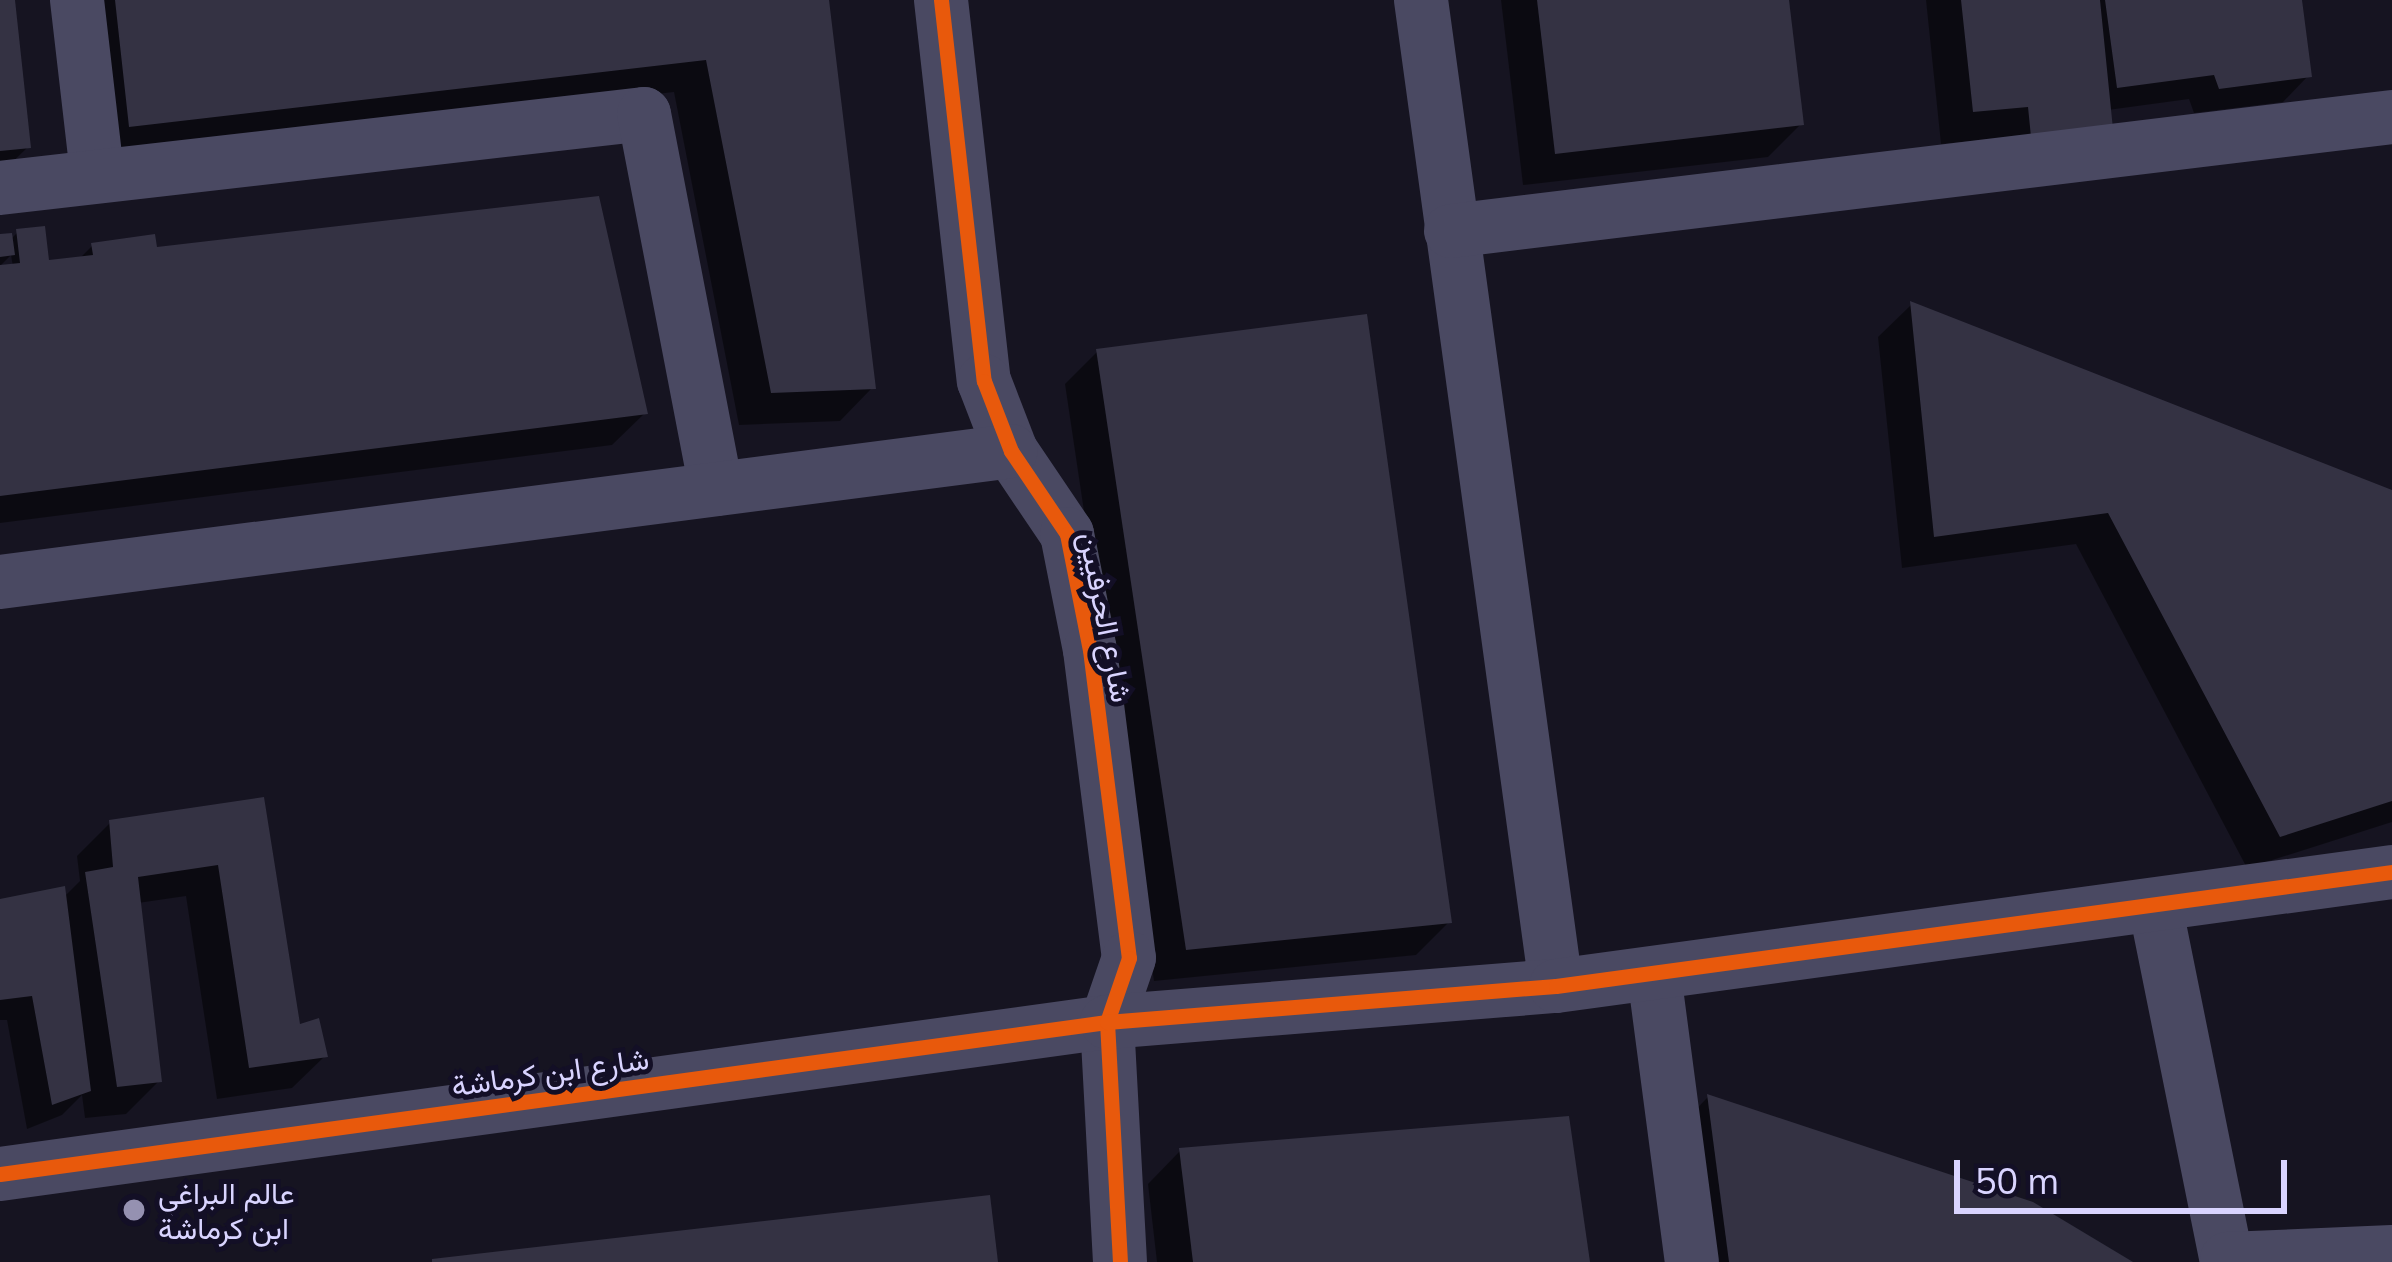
<!DOCTYPE html>
<html>
<head>
<meta charset="utf-8">
<style>
  body { margin:0 }
  #map { position:relative; width:2392px; height:1262px; overflow:hidden; background:#161421; font-family:Mulish,Vazirmatn,sans-serif }
  div>[style] { position:absolute }
  [style*='--x'] { left:calc(var(--x)*1px); top:calc(var(--y)*1px); width:calc(var(--w)*1px); rotate:calc(var(--a)*1deg) }
  .shadow>* { inset:0; background:#0007 }
  .building>* { inset:0; background:#343243 }
  .minor>* { height:54px; margin:-27px; padding:0 27px; transform-origin:27px; border-radius:27px; background:#4a4962 }
  .cycleway>* { height:15px; margin:-7.5px; padding:0 7.5px; transform-origin:7.5px; border-radius:7.5px; background:#e8590c }
  .dots>* { width:33px; height:33px; translate:-50% -50%; box-sizing:border-box; border:6px solid #130f26; border-radius:50% }
  span { translate:-50% -50%; white-space:nowrap; text-align:center; line-height:1.15; -webkit-text-stroke:10px #130f26; paint-order:stroke }
  .street-label { font-size:30px; color:#d9d4ff }
  .poi-label { font-size:30px; color:#d9d4ff }
  .left { translate:0 -50%; text-align:left }
  .scale { position:absolute; left:1954px; top:1160px; width:333px; height:54px; box-sizing:border-box; border:6px solid #d9d4ff; border-top:0; padding-left:15px; font-size:36px; line-height:42px; white-space:nowrap; color:#d9d4ff; -webkit-text-stroke:9px #130f26; paint-order:stroke }
</style>
</head>
<body>
<div id="map">
  <div class="shadow">
    <div style="clip-path:polygon(0 0,11px 0,28px 147px,0 174px)"></div>
    <div style="clip-path:polygon(80px 0,826px 0,872px 388px,840px 421px,739px 425px,674px 92px,97px 158px)"></div>
    <div style="clip-path:polygon(1501px 0,1786px 0,1801px 124px,1768px 157px,1523px 185px)"></div>
    <div style="clip-path:polygon(1926px 0,2299px 0,2308px 76px,2283px 102px,2194px 113px,2189px 99px,2108px 110px,2110px 128px,1941px 144px)"></div>
    <div style="clip-path:polygon(18px 232px,46px 263px,79px 259px,92px 246px,155px 250px,645px 413px,612px 445px,0 523px,0 268px,13px 267px,11px 255px,0 266px,0 237px,10px 240px)"></div>
    <div style="clip-path:polygon(1911px 305px,2392px 493px,2392px 822px,2247px 868px,2076px 544px,1902px 568px,1878px 337px)"></div>
    <div style="clip-path:polygon(1098px 351px,1449px 922px,1416px 955px,1154px 981px,1065px 384px)"></div>
    <div style="clip-path:polygon(262px 801px,297px 1028px,325px 1056px,292px 1088px,217px 1099px,186px 896px,138px 903px,159px 1081px,126px 1114px,85px 1118px,82px 1095px,62px 1115px,27px 1129px,7px 1020px,0 1020px,0 902px,64px 897px,80px 881px,77px 856px,110px 823px)"></div>
    <div style="clip-path:polygon(1708px 1097px,2127px 1262px,1693px 1262px,1676px 1130px)"></div>
    <div style="clip-path:polygon(1180px 1151px,1587px 1262px,1157px 1262px,1148px 1184px)"></div>
  </div>
  <div class="building">
    <div style="clip-path:polygon(0 0,15px 0,31px 148px,0 151px)"></div>
    <div style="clip-path:polygon(115px 0,829px 0,876px 389px,771px 393px,706px 60px,129px 127px)"></div>
    <div style="clip-path:polygon(1537px 0,1789px 0,1804px 125px,1555px 154px)"></div>
    <div style="clip-path:polygon(1961px 0,2100px 0,2113px 129px,2031px 137px,2028px 107px,1973px 112px)"></div>
    <div style="clip-path:polygon(2105px 0,2302px 0,2312px 77px,2219px 89px,2214px 75px,2117px 88px)"></div>
    <div style="clip-path:polygon(599px 196px,648px 414px,0 496px,0 265px,20px 263px,16px 229px,45px 226px,49px 260px,93px 255px,91px 243px,155px 234px,157px 247px)"></div>
    <div style="clip-path:polygon(12px 233px,15px 255px,0 257px,0 234px)"></div>
    <div style="clip-path:polygon(1910px 301px,2392px 490px,2392px 801px,2280px 837px,2108px 513px,1934px 537px)"></div>
    <div style="clip-path:polygon(1367px 314px,1452px 923px,1186px 950px,1096px 349px)"></div>
    <div style="clip-path:polygon(264px 797px,300px 1024px,319px 1018px,328px 1057px,249px 1068px,218px 865px,138px 877px,162px 1082px,117px 1087px,85px 872px,113px 867px,109px 820px)"></div>
    <div style="clip-path:polygon(65px 886px,91px 1091px,52px 1105px,32px 996px,0 1000px,0 899px)"></div>
    <div style="clip-path:polygon(1707px 1094px,2033px 1202px,2133px 1262px,1729px 1262px)"></div>
    <div style="clip-path:polygon(1569px 1116px,1590px 1262px,1193px 1262px,1179px 1148px)"></div>
    <div style="clip-path:polygon(990px 1195px,998px 1262px,432px 1262px,432px 1259px)"></div>
  </div>
  <div class="minor">
    <div style="--x:77;--y:0;--w:175;--a:83.4"></div>
    <div style="--x:941;--y:0;--w:383;--a:83.6"></div>
    <div style="--x:984;--y:381;--w:75;--a:68.9"></div>
    <div style="--x:1011;--y:451;--w:100;--a:56"></div>
    <div style="--x:1067;--y:534;--w:118;--a:78.8"></div>
    <div style="--x:1090;--y:650;--w:310;--a:82.8"></div>
    <div style="--x:1129;--y:958;--w:68;--a:109"></div>
    <div style="--x:1107;--y:1022;--w:240;--a:86.9"></div>
    <div style="--x:1421;--y:0;--w:995;--a:82.2"></div>
    <div style="--x:0;--y:188;--w:648;--a:-6.55"></div>
    <div style="--x:644;--y:114;--w:382;--a:79.1"></div>
    <div style="--x:1451;--y:231;--w:948;--a:-6.91"></div>
    <div style="--x:0;--y:582;--w:1019;--a:-7.38"></div>
    <div style="--x:2155;--y:905;--w:364;--a:78.6"></div>
    <div style="--x:1654;--y:974;--w:290;--a:82.5"></div>
    <div style="--x:0;--y:1174;--w:1117;--a:-7.82"></div>
    <div style="--x:1107;--y:1022;--w:450;--a:-4.6"></div>
    <div style="--x:1556;--y:986;--w:844;--a:-7.77"></div>
    <div style="--x:2227;--y:1259;--w:165;--a:-2.4"></div>
  </div>
  <div class="cycleway">
    <div style="--x:941;--y:0;--w:383;--a:83.6"></div>
    <div style="--x:984;--y:381;--w:75;--a:68.9"></div>
    <div style="--x:1011;--y:451;--w:100;--a:56"></div>
    <div style="--x:1067;--y:534;--w:118;--a:78.8"></div>
    <div style="--x:1090;--y:650;--w:310;--a:82.8"></div>
    <div style="--x:1129;--y:958;--w:68;--a:109"></div>
    <div style="--x:1107;--y:1022;--w:240;--a:86.9"></div>
    <div style="--x:0;--y:1174;--w:1117;--a:-7.82"></div>
    <div style="--x:1107;--y:1022;--w:450;--a:-4.6"></div>
    <div style="--x:1556;--y:986;--w:844;--a:-7.77"></div>
  </div>
  <div class="dots">
    <div style="left:134px;top:1210px;background:#9591b1"></div>
  </div>
  <div class="street-label">
    <span style="left:1106px;top:617px;rotate:79deg">شارع الحرفيين</span>
    <span style="left:550px;top:1072px;rotate:-8deg">شارع ابن كرماشة</span>
  </div>
  <div class="poi-label">
    <span class="left" style="left:158px;top:1210px">عالم البراغي<br>ابن كرماشة</span>
  </div>
  <div class="scale">50 m</div>
</div>
</body>
</html>
